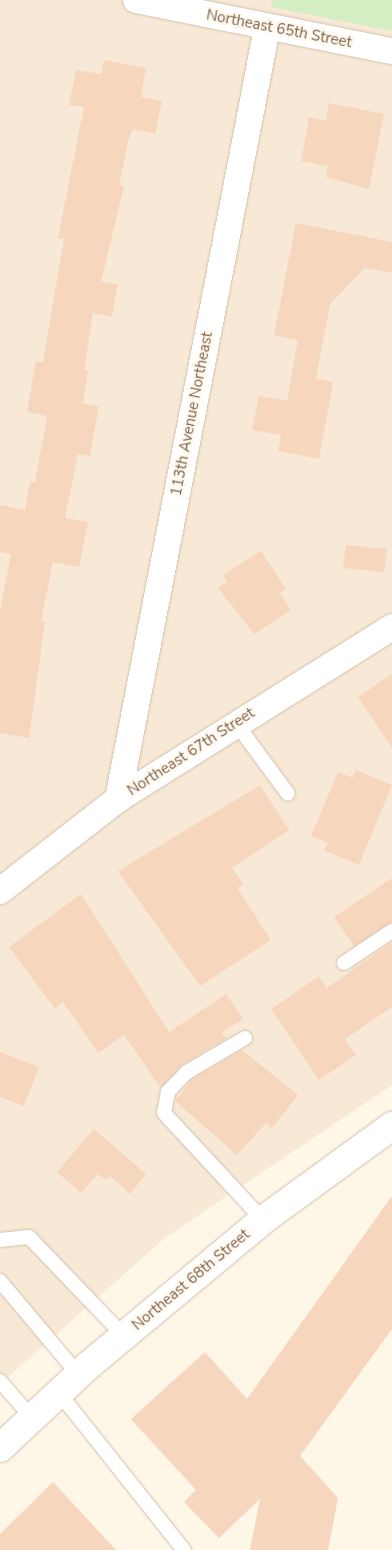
<!DOCTYPE html>
<html>
<head>
<meta charset="utf-8">
<style>
  body { margin:0 }
  #map { position:relative; width:392px; height:1550px; overflow:hidden; background:#fef6e7; font-family:"Nunito Sans",sans-serif }
  div>[style] { position:absolute }
  [style*='--x'] { left:calc(var(--x)*1px); top:calc(var(--y)*1px); width:calc(var(--w)*1px); rotate:calc(var(--a)*1deg) }
  .residential>* { inset:0; background:#f7e9d5 }
  .green>* { inset:0; background:#d3eec3 }
  .building>* { inset:0; background:#f6d6bc }
  .roads { filter:drop-shadow(0 0 1px #d2beab) drop-shadow(0 0 1px #d2beab) }
  .service>* { height:14px; margin:-7px; padding:0 7px; transform-origin:7px; border-radius:7px; background:#fff }
  .minor>* { height:26px; margin:-13px; padding:0 13px; transform-origin:13px; border-radius:13px; background:#fff }
  .secondary>* { height:28px; margin:-14px; padding:0 14px; transform-origin:14px; border-radius:14px; background:#fff }
  span { translate:-50% -50%; white-space:nowrap; text-align:center; line-height:1.15; -webkit-text-stroke:5px #fffaf0; paint-order:stroke }
  .street-label { font-size:15px; color:#7b5d48 }
</style>
</head>
<body>
<div id="map">
  <div class="residential">
    <div style="clip-path:polygon(0 0,392px 0,392px 1085px,166px 1237px,0 1384px)"></div>
  </div>
  <div class="green">
    <div style="clip-path:polygon(272px 0,392px 0,392px 31px,271px 7px)"></div>
  </div>
  <div class="building">
    <div style="clip-path:polygon(104px 60px,146px 68px,141px 97px,162px 101px,155px 134px,133px 129px,128px 142px,119px 185px,124px 186px,101px 282px,118px 284px,112px 317px,93px 313px,84px 370px,88px 371px,83px 404px,99px 406px,90px 456px,78px 454px,65px 518px,88px 522px,79px 567px,53px 562px,41px 621px,45px 622px,29px 738px,0 733px,0 612px,11px 554px,0 552px,0 505px,25px 510px,30px 482px,35px 483px,47px 416px,27px 412px,36px 361px,43px 363px,64px 239px,58px 238px,84px 107px,69px 105px,76px 70px,101px 74px)"></div>
    <div style="clip-path:polygon(329px 103px,384px 114px,369px 189px,326px 177px,328px 166px,301px 161px,309px 117px,326px 121px)"></div>
    <div style="clip-path:polygon(296px 223px,392px 242px,392px 273px,365px 268px,330px 304px,316px 379px,333px 382px,319px 459px,278px 451px,281px 435px,252px 430px,259px 396px,287px 401px,298px 340px,274px 335px)"></div>
    <div style="clip-path:polygon(346px 545px,387px 549px,384px 572px,343px 568px)"></div>
    <div style="clip-path:polygon(261px 551px,286px 589px,280px 593px,291px 610px,254px 634px,218px 588px,227px 582px,223px 575px)"></div>
    <div style="clip-path:polygon(392px 674px,392px 748px,358px 697px)"></div>
    <div style="clip-path:polygon(356px 770px,392px 785px,359px 865px,324px 850px,328px 843px,311px 836px,338px 772px,353px 778px)"></div>
    <div style="clip-path:polygon(260px 785px,289px 830px,232px 868px,243px 884px,237px 888px,271px 940px,200px 986px,118px 871px)"></div>
    <div style="clip-path:polygon(392px 878px,392px 922px,354px 946px,334px 917px)"></div>
    <div style="clip-path:polygon(81px 894px,169px 1032px,226px 994px,243px 1019px,221px 1033px,227px 1038px,182px 1065px,161px 1088px,124px 1035px,98px 1053px,63px 1002px,55px 1009px,9px 947px)"></div>
    <div style="clip-path:polygon(392px 942px,392px 1007px,345px 1039px,356px 1055px,319px 1080px,271px 1009px,319px 976px,327px 988px)"></div>
    <div style="clip-path:polygon(242px 1050px,298px 1095px,272px 1128px,266px 1123px,237px 1155px,175px 1101px,192px 1079px)"></div>
    <div style="clip-path:polygon(0 1052px,39px 1067px,24px 1106px,0 1097px)"></div>
    <div style="clip-path:polygon(94px 1129px,146px 1174px,130px 1194px,110px 1176px,106px 1180px,98px 1174px,81px 1193px,57px 1172px)"></div>
    <div style="clip-path:polygon(392px 1196px,392px 1329px,300px 1456px,338px 1498px,328px 1550px,250px 1550px,260px 1499px,219px 1538px,184px 1502px,196px 1490px,131px 1419px,205px 1352px,247px 1399px)"></div>
    <div style="clip-path:polygon(53px 1482px,116px 1550px,0 1550px,0 1534px)"></div>
  </div>
  <div class="roads">
    <div class="service">
      <div style="--x:235;--y:722;--w:89;--a:53.6"></div>
      <div style="--x:344;--y:963;--w:58;--a:-33.7"></div>
      <div style="--x:245;--y:1038;--w:67;--a:149.6"></div>
      <div style="--x:187;--y:1072;--w:28;--a:134"></div>
      <div style="--x:168;--y:1092;--w:21;--a:101"></div>
      <div style="--x:164;--y:1113;--w:146;--a:47.2"></div>
      <div style="--x:0;--y:1240;--w:29;--a:-6"></div>
      <div style="--x:29;--y:1237;--w:137;--a:46.2"></div>
      <div style="--x:0;--y:1281;--w:123;--a:50"></div>
      <div style="--x:0;--y:1381;--w:49;--a:49.1"></div>
      <div style="--x:59;--y:1393;--w:201;--a:51.5"></div>
    </div>
    <div class="minor">
      <div style="--x:136;--y:0;--w:261;--a:11.3"></div>
      <div style="--x:118;--y:799;--w:785;--a:-79.06"></div>
      <div style="--x:0;--y:891;--w:150;--a:-37.9"></div>
      <div style="--x:118;--y:799;--w:324;--a:-32.1"></div>
    </div>
    <div class="secondary">
      <div style="--x:0;--y:1448;--w:122;--a:-43"></div>
      <div style="--x:89;--y:1365;--w:226;--a:-39.8"></div>
      <div style="--x:263;--y:1220;--w:160;--a:-36.1"></div>
    </div>
  </div>
  <div class="street-label">
    <span style="left:279px;top:29px;rotate:11deg">Northeast 65th Street</span>
    <span style="left:192px;top:414px;rotate:-79deg">113th Avenue Northeast</span>
    <span style="left:191px;top:752px;rotate:-33deg">Northeast 67th Street</span>
    <span style="left:191px;top:1280px;rotate:-40deg">Northeast 68th Street</span>
  </div>
</div>
</body>
</html>
